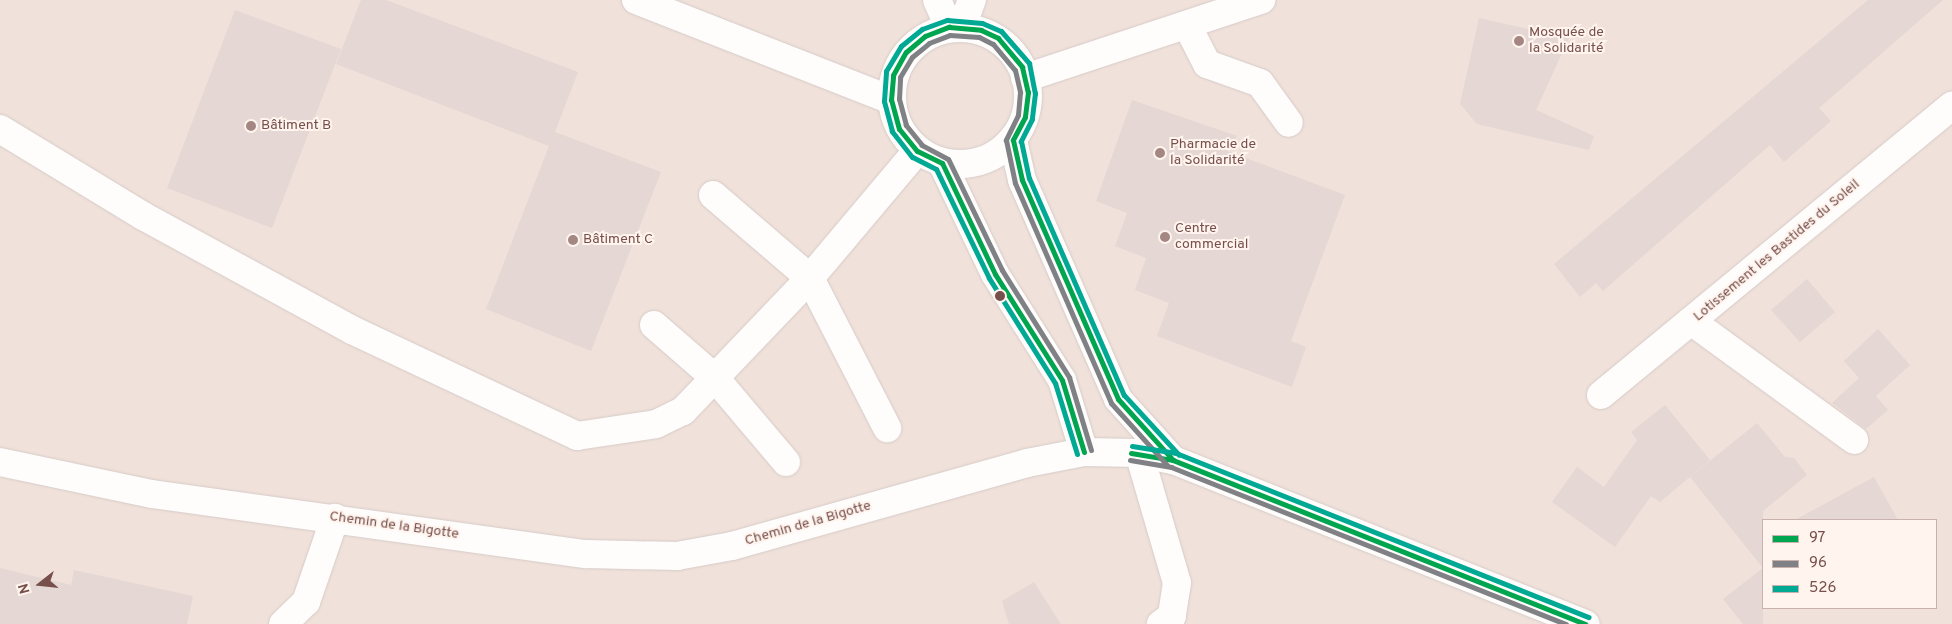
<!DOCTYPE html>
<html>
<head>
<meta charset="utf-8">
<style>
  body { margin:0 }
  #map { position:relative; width:1952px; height:624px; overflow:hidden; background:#f7f0ec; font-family:Overpass,sans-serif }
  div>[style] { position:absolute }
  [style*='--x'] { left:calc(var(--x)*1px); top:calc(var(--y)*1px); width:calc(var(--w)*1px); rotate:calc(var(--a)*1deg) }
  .residential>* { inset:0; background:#f0e1da }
  .building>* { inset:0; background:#e4d7d4 }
  .roads { filter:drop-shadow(0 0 1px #d6cbc8) drop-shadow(0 0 1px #d6cbc8) }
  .minor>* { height:28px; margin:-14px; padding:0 14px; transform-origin:14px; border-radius:14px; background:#fefdfc }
  .minor>.ring { margin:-14px; padding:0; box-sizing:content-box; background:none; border:28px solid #fefdfc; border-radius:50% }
  .bus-1>* { height:5px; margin:-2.5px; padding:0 2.5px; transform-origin:2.5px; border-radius:2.5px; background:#00a550 }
  .bus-2>* { height:5px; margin:-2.5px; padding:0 2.5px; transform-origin:2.5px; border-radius:2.5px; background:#7f8185 }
  .bus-3>* { height:5px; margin:-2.5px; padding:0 2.5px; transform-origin:2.5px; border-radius:2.5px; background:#00a994 }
  .dots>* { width:14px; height:14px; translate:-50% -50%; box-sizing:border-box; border:2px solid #fff4ee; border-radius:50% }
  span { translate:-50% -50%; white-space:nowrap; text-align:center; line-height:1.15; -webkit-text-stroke:4px #fff4ee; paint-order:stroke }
  .poi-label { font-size:14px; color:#774f4b }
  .left { translate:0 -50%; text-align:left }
  .street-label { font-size:14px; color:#774f4b }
  .legend { position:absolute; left:1762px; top:519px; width:175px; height:90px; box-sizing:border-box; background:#fff4ee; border:1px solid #c9b2ad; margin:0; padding:6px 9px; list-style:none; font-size:15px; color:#774f4b }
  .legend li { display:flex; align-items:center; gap:10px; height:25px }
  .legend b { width:25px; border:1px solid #c9b2ad }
  .north { position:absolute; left:15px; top:559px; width:50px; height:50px; -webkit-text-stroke:4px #fff4ee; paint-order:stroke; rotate:254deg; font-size:14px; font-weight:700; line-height:20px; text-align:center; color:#774f4b }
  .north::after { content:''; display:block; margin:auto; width:18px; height:22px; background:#774f4b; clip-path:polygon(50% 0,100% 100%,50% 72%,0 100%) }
</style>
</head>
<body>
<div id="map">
  <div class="residential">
    <div style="clip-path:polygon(evenodd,0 0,1952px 0,1952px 624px,0 624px,0 0,1763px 520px,1936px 520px,1936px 608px,1763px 608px,1763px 520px)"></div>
  </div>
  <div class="building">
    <div style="clip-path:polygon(361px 0,386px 0,578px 72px,555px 132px,661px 172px,591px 351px,486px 309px,549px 146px,336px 64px)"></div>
    <div style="clip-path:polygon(1868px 0,1943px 0,1819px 108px,1831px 121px,1784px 162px,1770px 145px,1603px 291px,1596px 283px,1580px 297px,1554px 264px)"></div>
    <div style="clip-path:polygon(235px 10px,341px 49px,272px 228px,167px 188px)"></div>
    <div style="clip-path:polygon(1479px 18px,1569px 38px,1536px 110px,1594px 136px,1589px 150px,1477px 124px,1460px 104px)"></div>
    <div style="clip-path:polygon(1132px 100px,1237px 136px,1227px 151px,1345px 195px,1291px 341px,1306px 347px,1292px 387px,1157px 336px,1169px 303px,1135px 290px,1146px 258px,1115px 246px,1127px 213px,1096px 201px)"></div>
    <div style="clip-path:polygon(1807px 279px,1835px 312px,1800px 342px,1771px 310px)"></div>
    <div style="clip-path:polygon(1878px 329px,1910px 365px,1876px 396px,1888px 410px,1866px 429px,1832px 403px,1859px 378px,1844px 361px)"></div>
    <div style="clip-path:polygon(1665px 405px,1710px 460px,1660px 502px,1651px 496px,1615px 547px,1552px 502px,1577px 467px,1604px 487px,1637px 440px,1631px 432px)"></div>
    <div style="clip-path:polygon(1757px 423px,1785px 457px,1794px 458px,1807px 475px,1763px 511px,1763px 624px,1743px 624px,1723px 599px,1763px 568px,1690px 477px)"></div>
    <div style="clip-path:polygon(1874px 477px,1898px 520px,1795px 520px)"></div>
    <div style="clip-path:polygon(0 568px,71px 585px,74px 570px,193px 596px,187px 624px,0 624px)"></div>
    <div style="clip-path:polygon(1034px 582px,1061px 624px,1009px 624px,1002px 601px)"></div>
  </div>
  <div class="roads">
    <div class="minor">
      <div style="--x:636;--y:0;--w:274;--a:21.4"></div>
      <div style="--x:937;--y:0;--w:30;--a:66"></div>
      <div style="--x:1187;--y:25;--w:44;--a:62.9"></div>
      <div style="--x:1207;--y:64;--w:56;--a:19.7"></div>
      <div style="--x:1260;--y:83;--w:49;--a:54.1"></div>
      <div style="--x:962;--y:27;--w:29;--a:-70"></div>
      <div class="ring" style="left:892px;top:28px;width:108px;height:108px"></div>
      <div style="--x:1025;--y:78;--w:249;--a:-18.3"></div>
      <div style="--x:0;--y:129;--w:167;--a:31.3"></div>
      <div style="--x:143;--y:216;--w:238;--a:28.6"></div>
      <div style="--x:352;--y:330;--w:249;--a:25.2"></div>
      <div style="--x:577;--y:436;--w:80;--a:-8.6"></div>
      <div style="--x:656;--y:424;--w:30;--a:-26"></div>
      <div style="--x:683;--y:411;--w:184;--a:-46.3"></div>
      <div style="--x:810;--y:278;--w:166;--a:-49.9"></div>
      <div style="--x:1013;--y:140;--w:41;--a:77.3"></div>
      <div style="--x:1022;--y:180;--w:239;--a:66.3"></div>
      <div style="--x:1118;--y:399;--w:82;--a:48"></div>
      <div style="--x:942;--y:163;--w:123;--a:64.5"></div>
      <div style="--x:995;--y:274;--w:125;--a:57.7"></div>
      <div style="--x:1062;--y:380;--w:75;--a:73"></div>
      <div style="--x:713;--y:195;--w:128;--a:40.6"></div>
      <div style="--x:810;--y:278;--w:169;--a:62.8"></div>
      <div style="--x:1691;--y:321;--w:202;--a:36.1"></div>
      <div style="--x:654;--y:325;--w:81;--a:41"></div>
      <div style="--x:715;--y:378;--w:110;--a:49.8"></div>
      <div style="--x:1601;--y:395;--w:455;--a:-39.5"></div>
      <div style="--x:1139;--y:453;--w:135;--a:73.7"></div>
      <div style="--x:1177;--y:583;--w:33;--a:99"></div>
      <div style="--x:1172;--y:616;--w:14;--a:144"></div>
      <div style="--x:0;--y:462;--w:155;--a:11.9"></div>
      <div style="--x:152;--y:494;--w:439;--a:7.9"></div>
      <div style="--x:587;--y:554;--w:90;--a:1.3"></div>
      <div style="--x:677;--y:556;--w:56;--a:-10.3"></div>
      <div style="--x:732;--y:546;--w:306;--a:-15.7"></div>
      <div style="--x:1027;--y:463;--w:58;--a:-10.9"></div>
      <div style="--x:1084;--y:452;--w:55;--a:1"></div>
      <div style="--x:1139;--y:453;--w:35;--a:12"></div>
      <div style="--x:1173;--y:460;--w:444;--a:21.7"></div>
      <div style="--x:283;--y:624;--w:32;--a:-44"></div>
      <div style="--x:306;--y:602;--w:89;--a:-71"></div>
    </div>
  </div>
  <div class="bus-1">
    <div style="--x:1084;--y:452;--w:75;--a:-107"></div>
    <div style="--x:1062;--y:380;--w:125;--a:-122.3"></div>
    <div style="--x:995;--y:274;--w:123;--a:-115.5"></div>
    <div style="--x:942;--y:163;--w:28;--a:-154"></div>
    <div style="--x:917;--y:151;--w:28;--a:-129"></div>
    <div style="--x:899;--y:129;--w:30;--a:-105"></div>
    <div style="--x:891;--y:100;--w:25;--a:-85"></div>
    <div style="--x:893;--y:75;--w:26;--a:-61"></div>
    <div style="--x:906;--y:52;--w:25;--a:-40"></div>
    <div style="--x:925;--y:36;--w:26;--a:-21"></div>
    <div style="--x:949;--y:27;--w:32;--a:5"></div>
    <div style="--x:981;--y:30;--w:19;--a:25"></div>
    <div style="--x:998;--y:38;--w:38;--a:50"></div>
    <div style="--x:1022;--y:67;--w:26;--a:77"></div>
    <div style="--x:1028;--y:92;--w:25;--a:97"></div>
    <div style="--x:1025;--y:117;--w:26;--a:118"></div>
    <div style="--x:1013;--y:140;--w:41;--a:77.3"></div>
    <div style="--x:1022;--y:180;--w:239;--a:66.3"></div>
    <div style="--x:1118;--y:399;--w:82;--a:48"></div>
    <div style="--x:1131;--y:453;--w:43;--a:9.5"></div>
    <div style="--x:1173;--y:460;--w:444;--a:21.7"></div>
  </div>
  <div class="bus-2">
    <div style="--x:1091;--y:450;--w:76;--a:-106.8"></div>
    <div style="--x:1069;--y:377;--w:126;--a:-122.1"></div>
    <div style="--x:1002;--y:270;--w:123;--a:-115.9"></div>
    <div style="--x:948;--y:159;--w:30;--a:-152"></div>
    <div style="--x:922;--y:145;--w:26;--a:-129"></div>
    <div style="--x:906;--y:125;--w:27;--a:-105"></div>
    <div style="--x:899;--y:99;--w:22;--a:-87"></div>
    <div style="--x:900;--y:77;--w:23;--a:-59"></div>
    <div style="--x:912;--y:57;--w:22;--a:-39"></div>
    <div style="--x:929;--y:43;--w:22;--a:-21"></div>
    <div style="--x:950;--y:35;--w:29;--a:4"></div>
    <div style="--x:979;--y:37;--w:16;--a:27"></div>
    <div style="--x:993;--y:44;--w:34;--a:50"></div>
    <div style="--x:1015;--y:70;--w:23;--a:77"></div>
    <div style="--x:1020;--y:92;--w:23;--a:95"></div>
    <div style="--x:1018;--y:115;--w:28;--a:116"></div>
    <div style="--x:1006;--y:140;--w:44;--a:78.2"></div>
    <div style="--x:1015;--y:183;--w:240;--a:66.4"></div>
    <div style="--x:1111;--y:403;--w:84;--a:47.9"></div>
    <div style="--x:1130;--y:460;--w:42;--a:9.7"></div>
    <div style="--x:1171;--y:467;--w:425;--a:21.7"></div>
  </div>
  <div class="bus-3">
    <div style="--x:1132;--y:446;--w:45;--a:9"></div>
    <div style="--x:1176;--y:453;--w:444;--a:21.7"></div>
    <div style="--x:1077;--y:454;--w:74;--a:-107.2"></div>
    <div style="--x:1055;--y:383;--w:124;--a:-122.2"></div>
    <div style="--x:989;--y:278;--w:121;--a:-115.9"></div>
    <div style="--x:936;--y:169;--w:27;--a:-153"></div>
    <div style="--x:912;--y:157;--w:33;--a:-128"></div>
    <div style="--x:892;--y:131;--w:31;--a:-105"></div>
    <div style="--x:884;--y:101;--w:30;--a:-86"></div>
    <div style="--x:886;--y:71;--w:29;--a:-59"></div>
    <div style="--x:901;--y:46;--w:27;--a:-39"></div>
    <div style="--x:922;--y:29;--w:27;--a:-20"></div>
    <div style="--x:947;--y:20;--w:35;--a:5"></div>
    <div style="--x:982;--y:23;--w:21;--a:23"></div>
    <div style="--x:1001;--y:31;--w:43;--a:48.8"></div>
    <div style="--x:1029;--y:63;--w:31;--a:79"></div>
    <div style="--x:1035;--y:93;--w:26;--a:97"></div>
    <div style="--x:1032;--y:119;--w:25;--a:117"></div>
    <div style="--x:1021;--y:141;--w:38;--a:78"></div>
    <div style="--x:1029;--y:178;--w:237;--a:66.4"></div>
    <div style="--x:1124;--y:395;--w:81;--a:47.5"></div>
  </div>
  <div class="dots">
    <div style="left:1519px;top:41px;background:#a48783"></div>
    <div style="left:251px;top:126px;background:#a48783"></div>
    <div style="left:1160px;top:153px;background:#a48783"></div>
    <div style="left:1165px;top:237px;background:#a48783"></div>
    <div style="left:573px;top:240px;background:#a48783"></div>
    <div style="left:1000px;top:296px;background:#774f4b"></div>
  </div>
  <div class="poi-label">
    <span class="left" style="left:1529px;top:41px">Mosquée de<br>la Solidarité</span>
    <span class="left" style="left:261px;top:126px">Bâtiment B</span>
    <span class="left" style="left:1170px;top:153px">Pharmacie de<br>la Solidarité</span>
    <span class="left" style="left:1175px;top:237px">Centre<br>commercial</span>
    <span class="left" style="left:583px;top:240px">Bâtiment C</span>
  </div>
  <div class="street-label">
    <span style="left:1777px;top:251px;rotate:-40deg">Lotissement les Bastides du Soleil</span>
    <span style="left:808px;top:524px;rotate:-16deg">Chemin de la Bigotte</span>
    <span style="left:394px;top:526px;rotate:8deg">Chemin de la Bigotte</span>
  </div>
  <ul class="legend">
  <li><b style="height:6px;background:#00a550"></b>97</li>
  <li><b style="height:6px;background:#7f8185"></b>96</li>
  <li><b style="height:6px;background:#00a994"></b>526</li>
  </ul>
  <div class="north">N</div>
</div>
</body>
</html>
